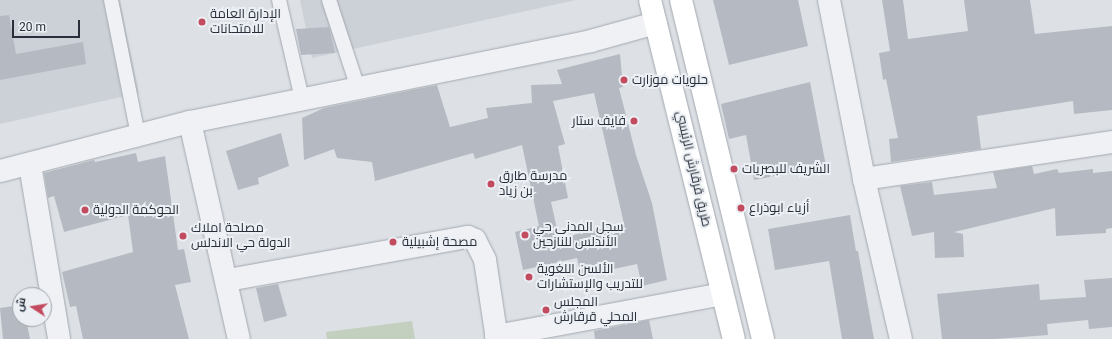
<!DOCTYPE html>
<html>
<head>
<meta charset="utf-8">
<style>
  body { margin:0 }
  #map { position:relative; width:1112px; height:339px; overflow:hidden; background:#dde1e6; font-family:Roboto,Cairo,sans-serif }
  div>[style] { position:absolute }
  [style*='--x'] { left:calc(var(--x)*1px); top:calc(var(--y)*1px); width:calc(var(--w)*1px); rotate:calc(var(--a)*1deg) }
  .built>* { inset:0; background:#ccd0d7 }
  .green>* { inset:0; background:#c3cfbf }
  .building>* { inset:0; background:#b5bac2 }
  .roads { filter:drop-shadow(0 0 1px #a3a8af) drop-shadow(0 0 1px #a3a8af) }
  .lane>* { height:14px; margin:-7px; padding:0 7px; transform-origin:7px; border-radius:7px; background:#f0f1f5 }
  .street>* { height:22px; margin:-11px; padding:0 11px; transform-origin:11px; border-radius:11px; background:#f0f1f5 }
  .primary>* { height:22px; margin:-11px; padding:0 11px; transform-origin:11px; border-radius:11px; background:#fff }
  .dots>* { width:11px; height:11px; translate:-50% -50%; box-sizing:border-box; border:2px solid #ecf0f4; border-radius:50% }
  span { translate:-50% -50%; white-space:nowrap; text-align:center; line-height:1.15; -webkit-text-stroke:4px #ecf0f4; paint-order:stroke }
  .poi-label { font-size:13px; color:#282f3b }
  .left { translate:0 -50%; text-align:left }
  .right { translate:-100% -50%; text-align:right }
  .street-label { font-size:13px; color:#282f3b }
  .north { position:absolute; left:12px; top:287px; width:40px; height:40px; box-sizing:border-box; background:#ecf0f4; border:1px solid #9ea3aa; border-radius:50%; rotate:282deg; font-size:11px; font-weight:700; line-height:16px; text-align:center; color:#282f3b }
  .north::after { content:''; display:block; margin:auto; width:14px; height:18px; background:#c24b5f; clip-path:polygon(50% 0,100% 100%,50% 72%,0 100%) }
  .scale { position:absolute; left:12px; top:20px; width:68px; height:18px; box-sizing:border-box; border:2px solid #282f3b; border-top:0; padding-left:5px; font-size:12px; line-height:14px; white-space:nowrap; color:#282f3b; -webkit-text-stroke:3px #ecf0f4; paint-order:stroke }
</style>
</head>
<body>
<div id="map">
  <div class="built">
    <div style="clip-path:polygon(0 0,120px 0,139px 93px,0 124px)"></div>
    <div style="clip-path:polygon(300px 0,576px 0,312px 58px)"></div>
  </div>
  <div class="green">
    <div style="clip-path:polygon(412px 321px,415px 339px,327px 339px,326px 332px)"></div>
  </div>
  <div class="building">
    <div style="clip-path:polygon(713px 0,798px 0,808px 46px,729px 65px)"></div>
    <div style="clip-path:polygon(882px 0,903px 0,908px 39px,968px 31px,964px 0,1030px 0,1035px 34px,1112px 26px,1112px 110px,1074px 114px,1073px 101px,977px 116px,981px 149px,891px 162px,889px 139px,898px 138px,886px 79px,883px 80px,879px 53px,890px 51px)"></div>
    <div style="clip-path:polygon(9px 15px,16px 54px,83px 42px,86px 64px,0 80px,0 16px)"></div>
    <div style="clip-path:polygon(329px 27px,335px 53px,301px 55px,296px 29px)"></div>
    <div style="clip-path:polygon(evenodd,620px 54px,623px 87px,619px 88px,636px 155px,652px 203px,667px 280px,642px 286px,637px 264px,581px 276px,577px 258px,523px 270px,515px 232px,539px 226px,522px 145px,475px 159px,473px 153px,375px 181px,372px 162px,337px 158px,334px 149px,304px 160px,302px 118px,324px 108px,437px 85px,450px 127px,488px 118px,486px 108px,532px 103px,531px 85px,562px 84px,557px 70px,620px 54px,594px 93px,624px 224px,559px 238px,551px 202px,568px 198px,558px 146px,565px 144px,553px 101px,594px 93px)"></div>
    <div style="clip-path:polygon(810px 82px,826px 166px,754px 180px,746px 135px,729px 139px,721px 104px)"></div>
    <div style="clip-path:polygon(281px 133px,289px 166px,258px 178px,259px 184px,238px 190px,226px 151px)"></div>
    <div style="clip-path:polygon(136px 153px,138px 162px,165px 156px,178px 250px,184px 249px,191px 282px,175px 285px,189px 339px,83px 339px,76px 306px,70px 307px,62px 272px,133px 252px,128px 215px,64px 232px,54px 196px,48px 198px,44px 173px,94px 160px,95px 162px)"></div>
    <div style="clip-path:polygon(1032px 166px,1034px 174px,1057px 169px,1059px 173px,1093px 169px,1093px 173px,1112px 171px,1112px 228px,1106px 229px,1106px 233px,1056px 236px,1055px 208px,954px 232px,963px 234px,964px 257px,935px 258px,934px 232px,912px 236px,900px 186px,932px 182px,934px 195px,997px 188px,993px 172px)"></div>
    <div style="clip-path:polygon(850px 215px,856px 251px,858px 251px,874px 339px,842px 339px,829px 261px,775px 270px,768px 229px)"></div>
    <div style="clip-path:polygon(1112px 278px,1112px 327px,1089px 329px,1088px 320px,1047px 324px,1048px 335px,996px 339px,942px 339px,937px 294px,1039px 284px,1040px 300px,1086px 297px,1084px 280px)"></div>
    <div style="clip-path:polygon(278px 284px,287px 316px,264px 322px,256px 288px)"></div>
    <div style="clip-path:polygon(20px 305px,20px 319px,26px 319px,30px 339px,3px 339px,0 308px)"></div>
    <div style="clip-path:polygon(649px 320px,653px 339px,595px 339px,594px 331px)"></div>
  </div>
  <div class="roads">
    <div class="lane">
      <div style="--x:111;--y:0;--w:138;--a:78.7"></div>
      <div style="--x:279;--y:0;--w:102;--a:76.9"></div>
      <div style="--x:329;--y:0;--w:93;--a:71.8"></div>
    </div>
    <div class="street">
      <div style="--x:829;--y:0;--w:182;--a:78.9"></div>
      <div style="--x:864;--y:179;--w:164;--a:77"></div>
      <div style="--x:190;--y:122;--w:222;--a:77.3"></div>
      <div style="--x:30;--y:165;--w:176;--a:80.5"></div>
      <div style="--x:0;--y:171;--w:196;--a:-14.5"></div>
      <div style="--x:190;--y:122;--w:409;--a:-11.4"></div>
      <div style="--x:591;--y:41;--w:67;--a:-15.5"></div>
      <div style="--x:864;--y:179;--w:251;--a:-8.5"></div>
      <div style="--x:228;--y:280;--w:244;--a:-10.2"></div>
      <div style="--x:468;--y:237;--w:8;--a:23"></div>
      <div style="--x:475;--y:240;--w:22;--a:63"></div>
      <div style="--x:485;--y:260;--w:80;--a:81.4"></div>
      <div style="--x:496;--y:336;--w:230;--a:-10.5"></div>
    </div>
    <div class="primary">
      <div style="--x:650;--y:0;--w:349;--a:76.1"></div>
      <div style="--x:681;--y:0;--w:349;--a:76.4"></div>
    </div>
  </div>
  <div class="dots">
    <div style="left:202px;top:22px;background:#c24b5f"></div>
    <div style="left:624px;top:80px;background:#c24b5f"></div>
    <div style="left:634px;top:121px;background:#c24b5f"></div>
    <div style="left:734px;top:169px;background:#c24b5f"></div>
    <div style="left:491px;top:184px;background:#c24b5f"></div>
    <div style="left:741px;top:208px;background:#c24b5f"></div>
    <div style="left:85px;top:210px;background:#c24b5f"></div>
    <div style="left:525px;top:235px;background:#c24b5f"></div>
    <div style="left:183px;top:236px;background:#c24b5f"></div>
    <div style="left:393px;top:242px;background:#c24b5f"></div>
    <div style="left:529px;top:277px;background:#c24b5f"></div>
    <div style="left:546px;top:310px;background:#c24b5f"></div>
  </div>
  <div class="poi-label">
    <span class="left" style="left:210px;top:22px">الإدارة العامة<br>للامتحانات</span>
    <span class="left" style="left:632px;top:80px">حلويات موزارت</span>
    <span class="right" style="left:626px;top:121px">فايف ستار</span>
    <span class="left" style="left:742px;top:169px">الشريف للبصريات</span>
    <span class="left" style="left:499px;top:184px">مدرسة طارق<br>بن زياد</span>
    <span class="left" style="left:749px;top:208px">أزياء ابوذراع</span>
    <span class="left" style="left:93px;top:210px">الحوكمة الدولية</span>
    <span class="left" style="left:533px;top:235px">سجل المدني حي<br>الأندلس للنازحين</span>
    <span class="left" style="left:191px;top:236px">مصلحة املاك<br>الدولة حي الاندلس</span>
    <span class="left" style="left:402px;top:242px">مصحة إشبيلية</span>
    <span class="left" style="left:537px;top:277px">الألسن اللغوية<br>للتدريب والإستشارات</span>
    <span class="left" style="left:554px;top:310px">المجلس<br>المحلي قرقارش</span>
  </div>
  <div class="street-label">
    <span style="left:693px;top:169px;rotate:77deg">طريق قرقارش الرئيسي</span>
  </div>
  <div class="north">ش</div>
  <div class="scale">20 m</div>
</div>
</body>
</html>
